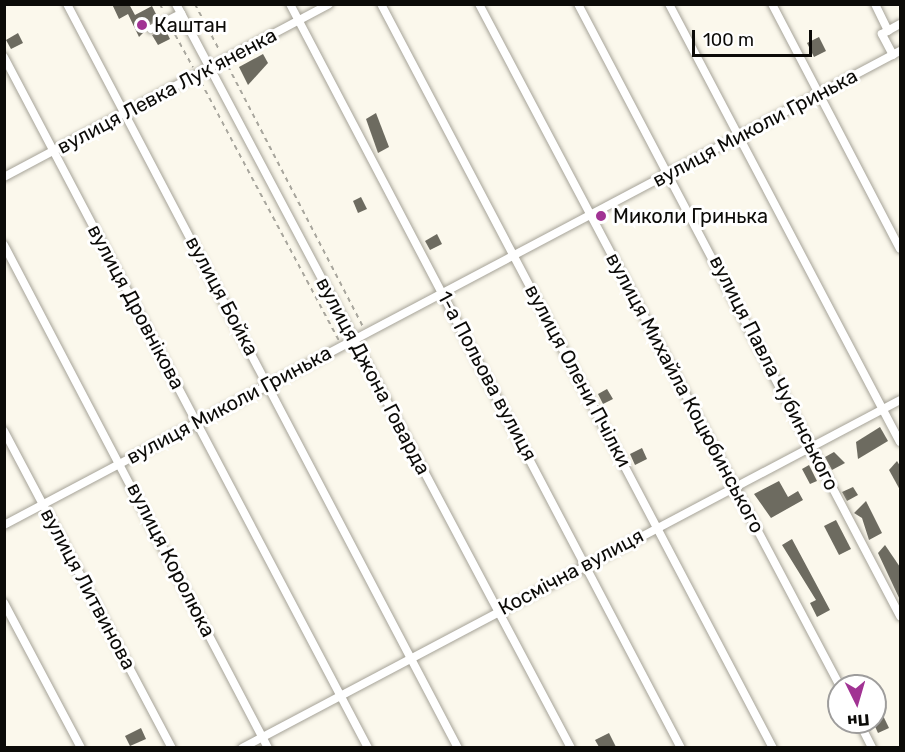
<!DOCTYPE html>
<html>
<head>
<meta charset="utf-8">
<style>
  body { margin:0 }
  #map { position:relative; width:905px; height:752px; overflow:hidden; background:#fbf8ec; font-family:Rubik,sans-serif }
  div>[style] { position:absolute }
  [style*='--x'] { left:calc(var(--x)*1px); top:calc(var(--y)*1px); width:calc(var(--w)*1px); rotate:calc(var(--a)*1deg) }
  .building>* { inset:0; background:#6d6b60 }
  .path>* { height:1.5px; margin-top:-0.75px; transform-origin:0; background:repeating-linear-gradient(90deg,#a8a69d 0 4.5px,transparent 0 9px) }
  .roads { filter:drop-shadow(0 0 2px #a6a398) drop-shadow(0 0 2px #a6a398) }
  .minor>* { height:8px; margin:-4px; padding:0 4px; transform-origin:4px; border-radius:4px; background:#fff }
  .dots>* { width:16px; height:16px; translate:-50% -50%; box-sizing:border-box; border:3px solid #fff; border-radius:50% }
  span { translate:-50% -50%; white-space:nowrap; text-align:center; line-height:1.15; -webkit-text-stroke:6px #fff; paint-order:stroke }
  .poi-label { font-size:20px; color:#0c0b08 }
  .left { translate:0 -50%; text-align:left }
  .street-label { font-size:20px; color:#0c0b08 }
  .frame { position:absolute; inset:0; border:6px solid #0c0b08; pointer-events:none }
  .north { position:absolute; left:827px; top:674px; width:60px; height:60px; box-sizing:border-box; background:#fff; border:2px solid #9e9d9c; border-radius:50%; rotate:175deg; font-size:16px; font-weight:700; line-height:24px; text-align:center; color:#0c0b08 }
  .north::after { content:''; display:block; margin:auto; width:21px; height:27px; background:#a13393; clip-path:polygon(50% 0,100% 100%,50% 72%,0 100%) }
  .scale { position:absolute; left:692px; top:30px; width:120px; height:27px; box-sizing:border-box; border:3px solid #0c0b08; border-top:0; padding-left:8px; font-size:18px; line-height:21px; white-space:nowrap; color:#0c0b08; -webkit-text-stroke:4px #fff; paint-order:stroke }
</style>
</head>
<body>
<div id="map">
  <div class="building">
    <div style="clip-path:polygon(112px 4px,129px 4px,135px 15px,152px 6px,158px 18px,139px 37px,128px 14px,119px 19px)"></div>
    <div style="clip-path:polygon(165px 29px,170px 39px,158px 45px,152px 35px)"></div>
    <div style="clip-path:polygon(18px 33px,23px 43px,11px 49px,6px 40px)"></div>
    <div style="clip-path:polygon(819px 37px,826px 51px,814px 57px,807px 43px)"></div>
    <div style="clip-path:polygon(263px 54px,268px 63px,248px 85px,239px 67px)"></div>
    <div style="clip-path:polygon(376px 113px,389px 147px,378px 153px,366px 119px)"></div>
    <div style="clip-path:polygon(361px 197px,367px 209px,358px 213px,353px 201px)"></div>
    <div style="clip-path:polygon(437px 234px,442px 244px,430px 250px,425px 241px)"></div>
    <div style="clip-path:polygon(607px 389px,613px 399px,603px 404px,598px 394px)"></div>
    <div style="clip-path:polygon(880px 427px,888px 441px,858px 459px,856px 442px)"></div>
    <div style="clip-path:polygon(642px 448px,647px 459px,635px 465px,630px 454px)"></div>
    <div style="clip-path:polygon(834px 452px,845px 463px,832px 470px,825px 457px)"></div>
    <div style="clip-path:polygon(897px 461px,900px 466px,900px 490px,889px 470px)"></div>
    <div style="clip-path:polygon(809px 465px,817px 481px,810px 484px,802px 469px)"></div>
    <div style="clip-path:polygon(779px 481px,788px 497px,798px 491px,803px 500px,771px 518px,754px 494px)"></div>
    <div style="clip-path:polygon(853px 487px,858px 495px,847px 501px,842px 492px)"></div>
    <div style="clip-path:polygon(866px 501px,882px 533px,869px 540px,862px 518px,854px 513px)"></div>
    <div style="clip-path:polygon(836px 520px,851px 549px,839px 555px,824px 526px)"></div>
    <div style="clip-path:polygon(792px 539px,830px 610px,817px 617px,810px 603px,816px 600px,782px 545px)"></div>
    <div style="clip-path:polygon(885px 545px,900px 567px,900px 600px,878px 553px)"></div>
    <div style="clip-path:polygon(875px 699px,889px 728px,878px 733px,873px 722px)"></div>
    <div style="clip-path:polygon(141px 728px,146px 739px,130px 746px,125px 736px)"></div>
    <div style="clip-path:polygon(609px 733px,616px 747px,599px 747px,595px 740px)"></div>
  </div>
  <div class="path">
    <div style="--x:160;--y:4;--w:9;--a:63"></div>
    <div style="--x:195;--y:4;--w:53;--a:62"></div>
    <div style="--x:171;--y:27;--w:46;--a:61.2"></div>
    <div style="--x:228;--y:66;--w:293;--a:62.6"></div>
    <div style="--x:201;--y:82;--w:293;--a:61.9"></div>
  </div>
  <div class="roads">
    <div class="minor">
      <div style="--x:67;--y:4;--w:840;--a:62.28"></div>
      <div style="--x:176;--y:4;--w:842;--a:62.04"></div>
      <div style="--x:290;--y:4;--w:840;--a:62.28"></div>
      <div style="--x:381;--y:4;--w:841;--a:62.22"></div>
      <div style="--x:479;--y:4;--w:772;--a:62.11"></div>
      <div style="--x:578;--y:4;--w:692;--a:62.25"></div>
      <div style="--x:669;--y:4;--w:495;--a:62.2"></div>
      <div style="--x:772;--y:4;--w:276;--a:62.4"></div>
      <div style="--x:875;--y:4;--w:30;--a:64"></div>
      <div style="--x:151;--y:29;--w:34;--a:-27"></div>
      <div style="--x:893;--y:55;--w:24;--a:-118"></div>
      <div style="--x:882;--y:34;--w:21;--a:-29"></div>
      <div style="--x:4;--y:57;--w:781;--a:62.22"></div>
      <div style="--x:4;--y:177;--w:368;--a:-28"></div>
      <div style="--x:4;--y:245;--w:568;--a:62.31"></div>
      <div style="--x:4;--y:431;--w:359;--a:62.1"></div>
      <div style="--x:4;--y:525;--w:1014;--a:-27.88"></div>
      <div style="--x:4;--y:603;--w:164;--a:62"></div>
      <div style="--x:859;--y:722;--w:29;--a:63"></div>
      <div style="--x:242;--y:748;--w:744;--a:-27.87"></div>
    </div>
  </div>
  <div class="dots">
    <div style="left:142px;top:25px;background:#a13393"></div>
    <div style="left:601px;top:216px;background:#a13393"></div>
  </div>
  <div class="poi-label">
    <span class="left" style="left:154px;top:25px">Каштан</span>
    <span class="left" style="left:613px;top:216px">Миколи Гринька</span>
  </div>
  <div class="street-label">
    <span style="left:167px;top:91px;rotate:-28deg">вулиця Левка Лук'яненка</span>
    <span style="left:755px;top:128px;rotate:-28deg">вулиця Миколи Гринька</span>
    <span style="left:222px;top:296px;rotate:62deg">вулиця Бойка</span>
    <span style="left:136px;top:307px;rotate:62deg">вулиця Дровнікова</span>
    <span style="left:774px;top:373px;rotate:63deg">вулиця Павла Чубинського</span>
    <span style="left:373px;top:376px;rotate:62deg">вулиця Джона Говарда</span>
    <span style="left:487px;top:376px;rotate:62deg">1-а Польова вулиця</span>
    <span style="left:578px;top:376px;rotate:62deg">вулиця Олени Пчілки</span>
    <span style="left:685px;top:393px;rotate:62deg">вулиця Михайла Коцюбинського</span>
    <span style="left:229px;top:405px;rotate:-28deg">вулиця Миколи Гринька</span>
    <span style="left:171px;top:560px;rotate:63deg">вулиця Королюка</span>
    <span style="left:571px;top:572px;rotate:-28deg">Космічна вулиця</span>
    <span style="left:88px;top:589px;rotate:62deg">вулиця Литвинова</span>
  </div>
  <div class="frame"></div>
  <div class="north">Пн</div>
  <div class="scale">100 m</div>
</div>
</body>
</html>
